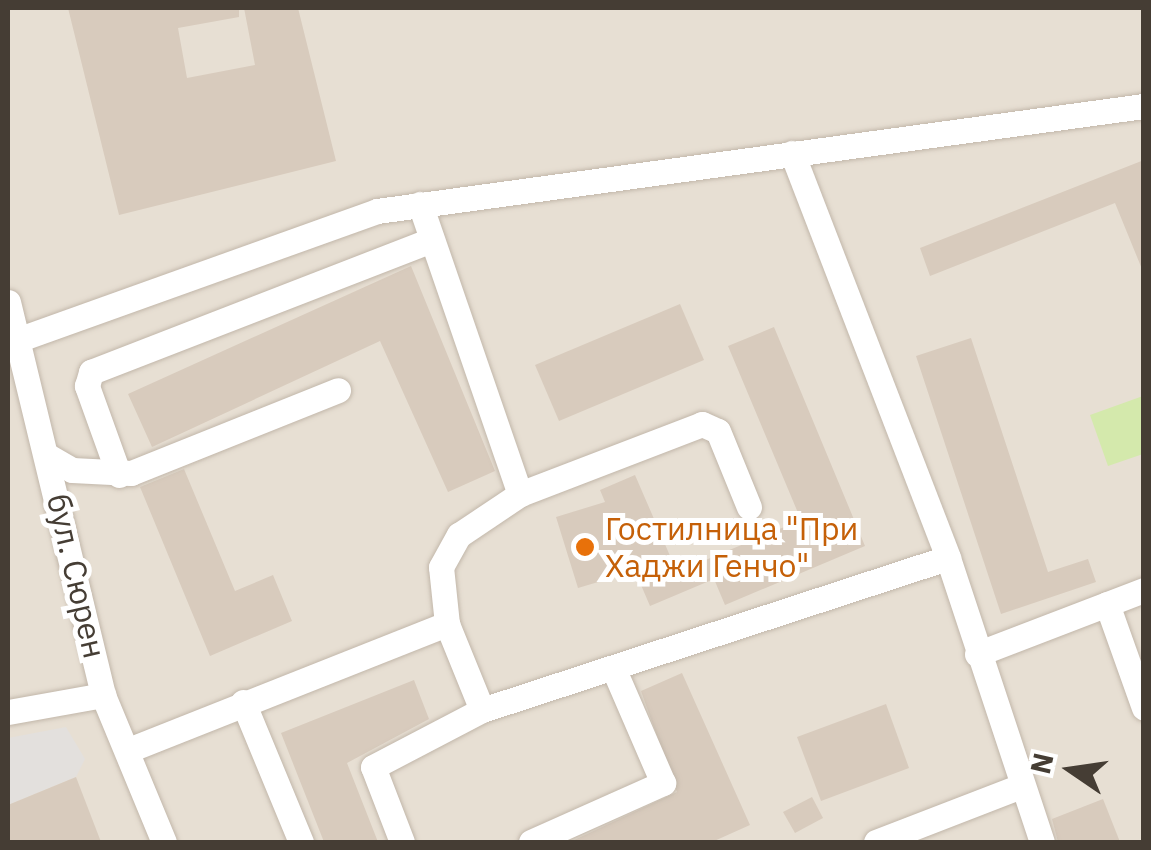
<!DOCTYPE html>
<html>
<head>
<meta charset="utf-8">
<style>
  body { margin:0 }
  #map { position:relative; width:1151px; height:850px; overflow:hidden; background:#f3ede5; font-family:"IBM Plex Sans",sans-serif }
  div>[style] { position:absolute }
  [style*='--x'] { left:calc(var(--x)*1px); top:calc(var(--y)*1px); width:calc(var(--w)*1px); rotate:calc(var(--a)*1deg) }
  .residential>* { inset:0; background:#e7dfd3 }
  .green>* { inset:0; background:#d4e9ac }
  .parking>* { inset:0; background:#e3e0dd }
  .building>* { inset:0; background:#d8cbbd }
  .roads { filter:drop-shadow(0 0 2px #c2b7aa) drop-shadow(0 0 2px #c2b7aa) }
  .minor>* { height:25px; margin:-12.5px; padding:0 12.5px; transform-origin:12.5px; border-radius:12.5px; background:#fff }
  .dots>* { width:28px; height:28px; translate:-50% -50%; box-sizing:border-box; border:5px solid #fff; border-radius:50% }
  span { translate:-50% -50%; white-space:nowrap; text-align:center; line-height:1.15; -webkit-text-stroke:10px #fff; paint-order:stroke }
  .food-label { font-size:32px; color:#c56008 }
  .left { translate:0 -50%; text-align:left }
  .street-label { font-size:32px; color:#453d34 }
  .frame { position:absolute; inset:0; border:10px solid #453d34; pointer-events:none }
  .north { position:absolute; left:1021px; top:720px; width:100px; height:100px; -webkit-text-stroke:8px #fff; paint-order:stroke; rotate:283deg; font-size:28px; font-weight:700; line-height:40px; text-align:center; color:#453d34 }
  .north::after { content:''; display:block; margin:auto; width:35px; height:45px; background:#453d34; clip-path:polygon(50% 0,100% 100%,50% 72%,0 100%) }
</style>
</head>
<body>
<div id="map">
  <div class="residential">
    <div style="clip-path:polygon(8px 8px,1143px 8px,1143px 842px,8px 842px)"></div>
  </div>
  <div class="green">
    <div style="clip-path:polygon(1143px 396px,1143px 454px,1108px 466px,1090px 415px)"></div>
  </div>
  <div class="parking">
    <div style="clip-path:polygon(66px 727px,85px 759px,76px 777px,8px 805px,8px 738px)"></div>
  </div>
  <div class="building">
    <div style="clip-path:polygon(68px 8px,239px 8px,239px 17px,178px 28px,187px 78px,255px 65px,244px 8px,298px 8px,336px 161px,119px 215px)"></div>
    <div style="clip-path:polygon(1144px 160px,1144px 274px,1115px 203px,930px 276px,920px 248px)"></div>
    <div style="clip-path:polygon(411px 266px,495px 471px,448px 492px,380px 341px,152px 447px,128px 394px)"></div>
    <div style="clip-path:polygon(680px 304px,704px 360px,559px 421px,535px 365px)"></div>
    <div style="clip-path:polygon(774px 327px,865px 546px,725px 605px,714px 579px,650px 606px,635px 571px,578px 588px,556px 517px,605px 502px,600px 490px,635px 475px,677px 572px,801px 520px,728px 346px)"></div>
    <div style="clip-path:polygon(971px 338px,1048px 572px,1088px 559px,1096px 582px,1001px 614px,916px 356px)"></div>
    <div style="clip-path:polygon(184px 469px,235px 591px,273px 575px,292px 621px,210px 656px,140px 487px)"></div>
    <div style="clip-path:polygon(682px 673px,750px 825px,712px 842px,570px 842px,677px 792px,641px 691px)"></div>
    <div style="clip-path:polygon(414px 680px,429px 719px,347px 763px,378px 842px,324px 842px,281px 733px)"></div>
    <div style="clip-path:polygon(886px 704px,909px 768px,821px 801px,797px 737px)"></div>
    <div style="clip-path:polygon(76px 777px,101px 842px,8px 842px,8px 805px)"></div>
    <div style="clip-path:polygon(812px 797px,823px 818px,795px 833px,783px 812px)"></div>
    <div style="clip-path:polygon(1103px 799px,1120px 842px,1058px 842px,1052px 819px)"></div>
  </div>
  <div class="roads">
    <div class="minor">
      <div style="--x:792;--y:153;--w:434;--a:68.9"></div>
      <div style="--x:948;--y:558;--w:299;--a:71.7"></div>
      <div style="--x:420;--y:204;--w:307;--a:71"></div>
      <div style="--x:8;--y:302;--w:404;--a:76.4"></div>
      <div style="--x:103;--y:695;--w:159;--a:67.5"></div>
      <div style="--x:17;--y:340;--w:382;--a:-19.7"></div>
      <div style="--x:377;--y:211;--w:774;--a:-7.8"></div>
      <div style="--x:48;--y:456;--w:28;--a:30"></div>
      <div style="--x:72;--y:470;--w:59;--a:2.9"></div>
      <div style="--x:131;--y:473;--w:223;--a:-21.8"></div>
      <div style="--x:119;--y:475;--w:95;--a:-109.8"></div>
      <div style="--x:87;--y:386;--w:15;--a:-74"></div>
      <div style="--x:91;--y:372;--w:365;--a:-21.2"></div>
      <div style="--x:1107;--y:604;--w:110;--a:70.4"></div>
      <div style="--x:977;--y:654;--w:179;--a:-21"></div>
      <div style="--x:243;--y:702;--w:152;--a:67.5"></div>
      <div style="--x:482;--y:710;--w:93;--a:-112.1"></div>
      <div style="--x:447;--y:624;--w:57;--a:-96"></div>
      <div style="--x:441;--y:567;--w:37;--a:-61"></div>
      <div style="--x:459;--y:535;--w:73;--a:-33.9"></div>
      <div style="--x:520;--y:494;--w:195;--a:-21"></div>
      <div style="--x:702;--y:424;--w:17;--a:24"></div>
      <div style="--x:718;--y:431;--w:82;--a:67.8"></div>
      <div style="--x:8;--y:712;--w:97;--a:-10.1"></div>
      <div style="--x:131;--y:749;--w:340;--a:-21.6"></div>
      <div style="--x:402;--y:842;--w:80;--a:-111.1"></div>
      <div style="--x:373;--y:767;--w:123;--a:-27.6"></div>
      <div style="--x:482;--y:710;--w:490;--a:-18.1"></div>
      <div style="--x:531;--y:842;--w:145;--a:-24.1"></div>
      <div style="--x:663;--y:783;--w:123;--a:-113.4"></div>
      <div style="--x:876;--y:842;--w:155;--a:-21.1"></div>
    </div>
  </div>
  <div class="dots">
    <div style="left:585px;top:547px;background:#e8710a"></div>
  </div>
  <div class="food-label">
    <span class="left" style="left:605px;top:547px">Гостилница "При<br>Хаджи Генчо"</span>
  </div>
  <div class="street-label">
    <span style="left:77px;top:576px;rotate:77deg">бул. Сюрен</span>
  </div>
  <div class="frame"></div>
  <div class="north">N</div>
</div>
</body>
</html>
